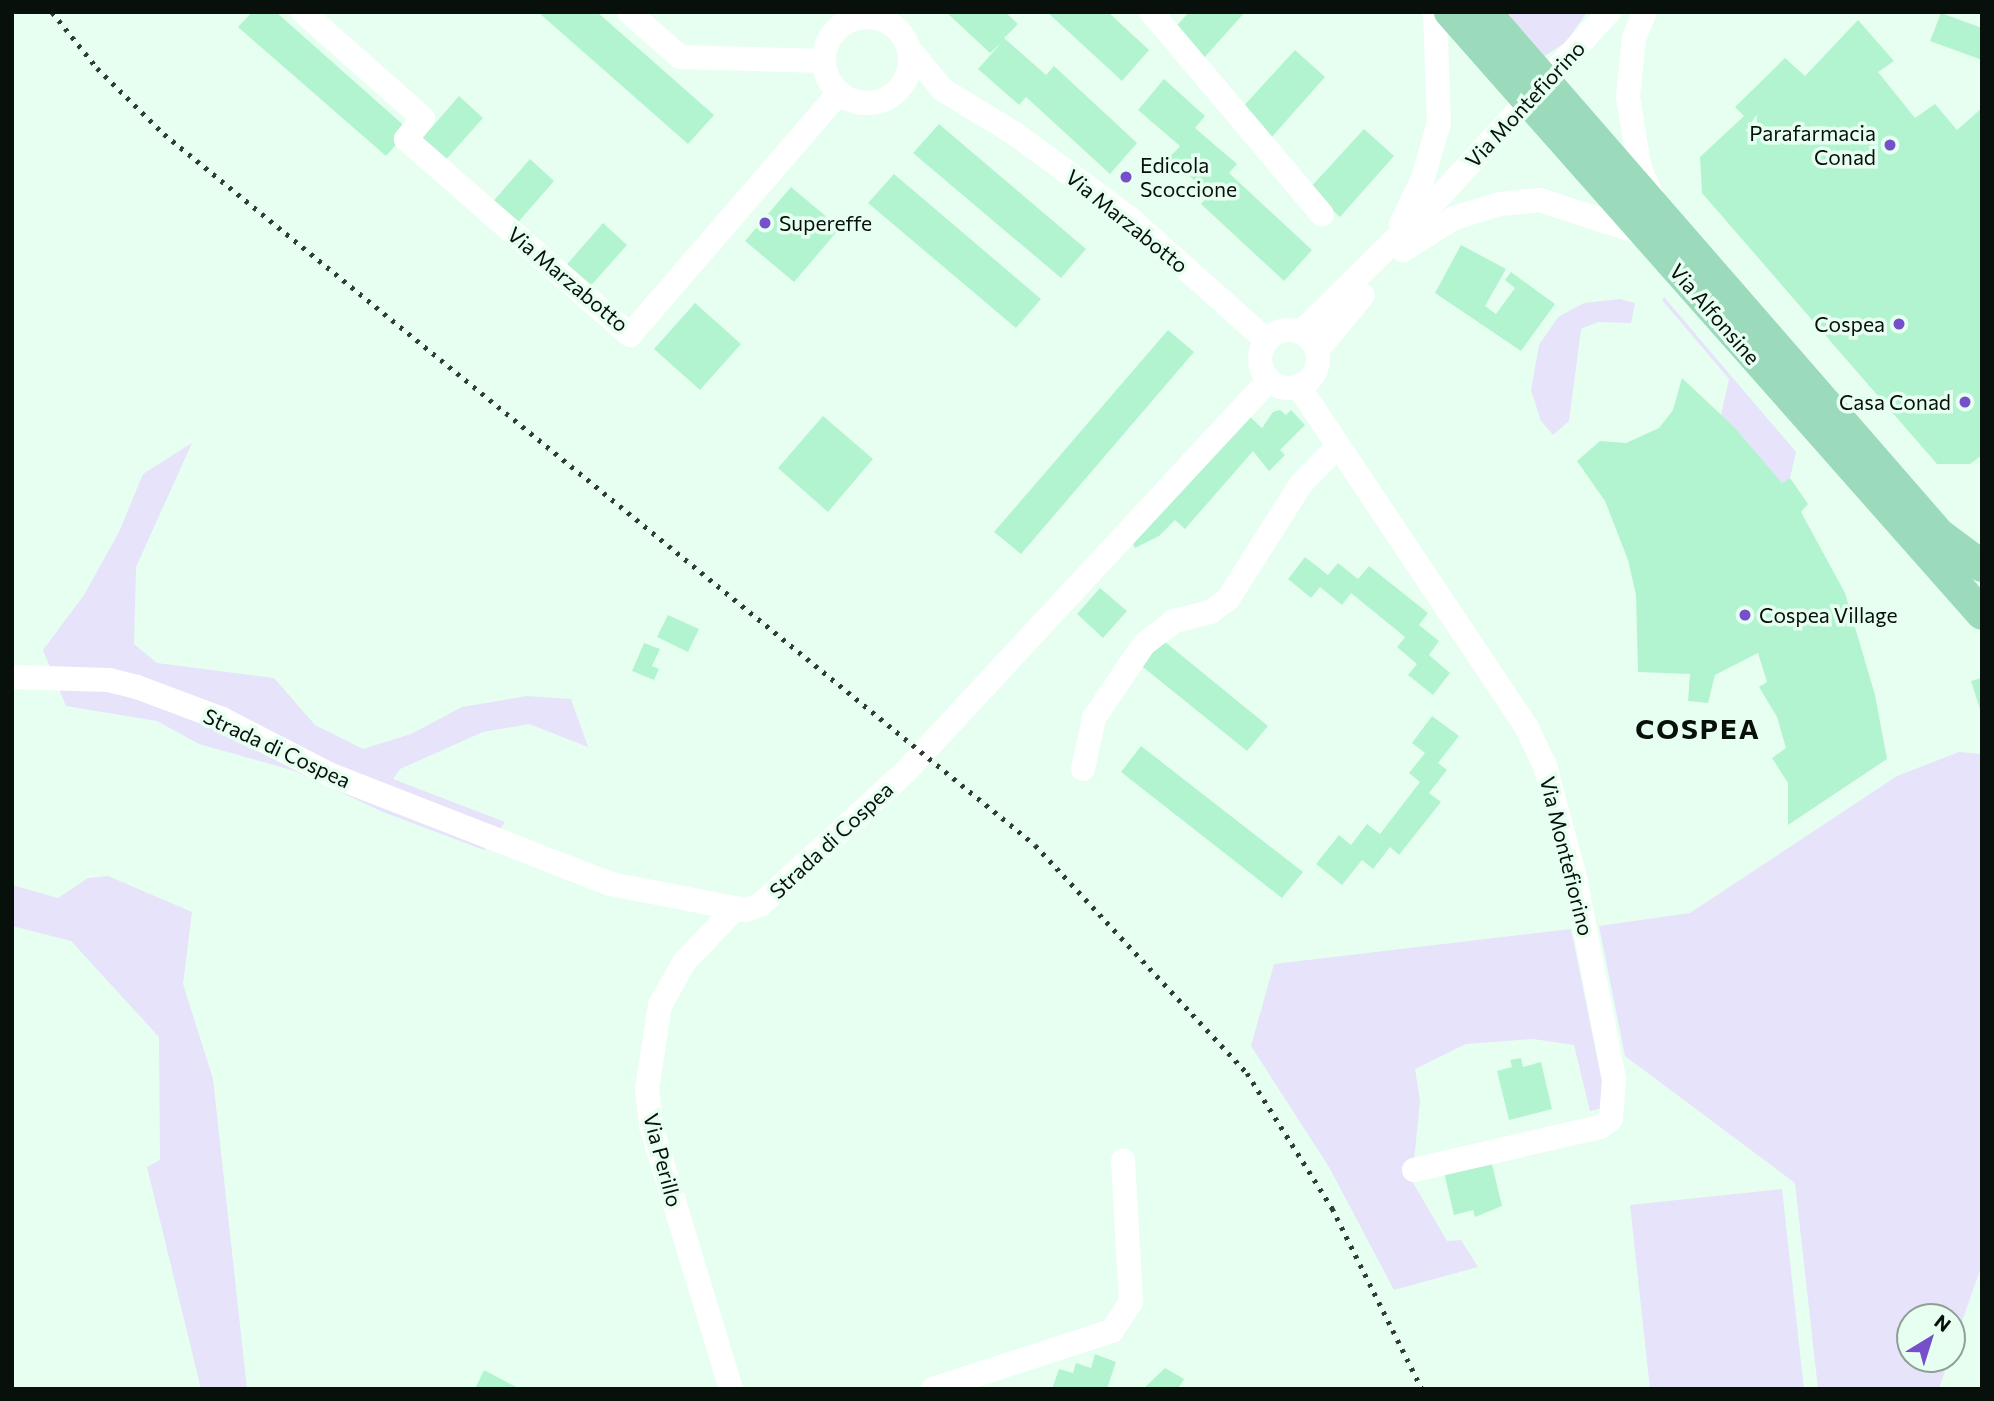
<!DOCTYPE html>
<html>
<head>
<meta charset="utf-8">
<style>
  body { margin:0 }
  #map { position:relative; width:1994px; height:1401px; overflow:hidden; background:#e7fff0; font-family:Commissioner,sans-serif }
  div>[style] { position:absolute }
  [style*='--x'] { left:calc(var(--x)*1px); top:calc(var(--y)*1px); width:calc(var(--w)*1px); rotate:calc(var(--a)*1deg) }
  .green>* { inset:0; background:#e7e3fa }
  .building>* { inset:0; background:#b3f4d0 }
  .minor>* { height:24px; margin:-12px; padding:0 12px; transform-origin:12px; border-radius:12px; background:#fff }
  .minor>.ring { margin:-12px; padding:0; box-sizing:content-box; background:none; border:24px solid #fff; border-radius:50% }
  .major>* { height:32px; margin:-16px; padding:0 16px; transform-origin:16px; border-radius:16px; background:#9bdabb }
  .rail>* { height:5px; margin-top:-2.5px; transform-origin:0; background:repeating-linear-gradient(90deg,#313c36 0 3.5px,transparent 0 10.5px) }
  .dots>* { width:19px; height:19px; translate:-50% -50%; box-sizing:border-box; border:4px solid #e7fff0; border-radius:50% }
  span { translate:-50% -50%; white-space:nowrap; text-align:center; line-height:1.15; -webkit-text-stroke:7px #e7fff0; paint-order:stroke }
  .street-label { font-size:21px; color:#08100c }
  .poi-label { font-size:21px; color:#08100c }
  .right { translate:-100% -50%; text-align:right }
  .left { translate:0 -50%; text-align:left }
  .district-label { font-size:28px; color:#08100c; font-weight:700; letter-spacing:2px }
  .frame { position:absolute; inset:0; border:14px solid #08100c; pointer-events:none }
  .north { position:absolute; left:1896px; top:1303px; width:70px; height:70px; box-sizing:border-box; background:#e7fff0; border:2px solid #8e9f95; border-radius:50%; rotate:38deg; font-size:19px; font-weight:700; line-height:28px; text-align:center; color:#08100c }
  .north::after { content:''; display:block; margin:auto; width:24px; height:32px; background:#7650ca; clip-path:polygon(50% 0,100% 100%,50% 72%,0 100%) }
</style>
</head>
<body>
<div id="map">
  <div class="green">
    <div style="clip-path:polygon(1500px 12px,1587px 12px,1566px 42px,1540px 59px)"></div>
    <div style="clip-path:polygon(1664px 297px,1796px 452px,1790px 478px,1782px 483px,1721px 415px,1729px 379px,1662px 300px)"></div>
    <div style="clip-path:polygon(1620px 299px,1635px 303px,1631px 323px,1598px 322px,1581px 329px,1569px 421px,1553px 435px,1541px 421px,1531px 390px,1539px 345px,1558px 317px,1584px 303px)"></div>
    <div style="clip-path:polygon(192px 443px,136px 567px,134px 644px,157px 663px,274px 678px,315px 725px,363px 749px,411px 734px,462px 707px,527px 696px,571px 699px,588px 747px,529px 724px,483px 732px,400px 769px,393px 779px,505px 822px,484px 850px,383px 812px,295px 771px,199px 744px,157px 721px,66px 706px,43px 650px,84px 595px,119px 532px,143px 474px)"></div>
    <div style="clip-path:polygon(1959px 752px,1982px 754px,1982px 1264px,1952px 1350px,1952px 1317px,1910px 1317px,1910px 1359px,1949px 1359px,1939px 1389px,1818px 1389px,1795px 1183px,1625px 1056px,1599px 926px,1690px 913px,1897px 776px)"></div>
    <div style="clip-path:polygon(108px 876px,192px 912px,183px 984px,213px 1079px,247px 1389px,201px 1389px,147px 1167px,160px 1160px,159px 1037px,71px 941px,12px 926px,12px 885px,58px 898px,88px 878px)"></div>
    <div style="clip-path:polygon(1571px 929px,1607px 1107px,1590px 1111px,1574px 1045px,1533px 1039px,1466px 1044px,1415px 1069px,1420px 1101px,1412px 1181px,1447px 1241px,1461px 1240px,1478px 1267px,1394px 1290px,1329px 1167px,1251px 1046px,1274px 964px)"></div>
    <div style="clip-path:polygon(1782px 1189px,1804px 1389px,1650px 1389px,1630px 1205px)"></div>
  </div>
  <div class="building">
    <div style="clip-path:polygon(252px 12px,276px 12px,409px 130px,386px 156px,238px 27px)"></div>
    <div style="clip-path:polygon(538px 12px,597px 12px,714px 115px,688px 144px)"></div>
    <div style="clip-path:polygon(946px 12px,1005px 12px,1018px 24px,1004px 38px,1046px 75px,1054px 66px,1137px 143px,1110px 174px,1026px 97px,1019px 105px,978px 69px,1001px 43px,990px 53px)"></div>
    <div style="clip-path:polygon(1047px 12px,1108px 12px,1149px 50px,1122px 81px)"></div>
    <div style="clip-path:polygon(1189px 12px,1245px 12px,1203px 59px,1172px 31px)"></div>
    <div style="clip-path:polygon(1941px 13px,1982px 28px,1982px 60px,1930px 41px)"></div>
    <div style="clip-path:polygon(1858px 20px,1894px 61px,1878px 72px,1915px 118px,1935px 104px,1957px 130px,1982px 108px,1982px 455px,1970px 464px,1937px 464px,1702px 193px,1700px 157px,1744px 116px,1735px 107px,1785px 58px,1805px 76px)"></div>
    <div style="clip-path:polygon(1295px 50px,1325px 77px,1271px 138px,1240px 110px)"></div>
    <div style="clip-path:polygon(1164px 79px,1205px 116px,1195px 128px,1237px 164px,1229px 173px,1312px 250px,1284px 281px,1201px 204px,1210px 194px,1169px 158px,1180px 146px,1138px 110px)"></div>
    <div style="clip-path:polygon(459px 96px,483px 118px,442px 164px,419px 142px)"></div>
    <div style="clip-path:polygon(939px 124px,1086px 249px,1061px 278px,913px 153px)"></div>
    <div style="clip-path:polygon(1364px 129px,1394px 156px,1340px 217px,1309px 189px)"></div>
    <div style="clip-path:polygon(530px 159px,554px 181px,514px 227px,490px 205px)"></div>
    <div style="clip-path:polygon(894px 174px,1041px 299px,1016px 328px,868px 203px)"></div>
    <div style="clip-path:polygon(791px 187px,840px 228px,794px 282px,745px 241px)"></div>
    <div style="clip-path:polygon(603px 223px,627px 245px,587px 290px,563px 269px)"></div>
    <div style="clip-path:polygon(1461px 245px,1506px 269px,1485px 306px,1496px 314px,1515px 288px,1505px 280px,1511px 272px,1555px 304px,1521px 351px,1435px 293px)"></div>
    <div style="clip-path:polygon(695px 303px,741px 344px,700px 390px,654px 349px)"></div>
    <div style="clip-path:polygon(1168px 330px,1194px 352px,1021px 554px,994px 532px)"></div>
    <div style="clip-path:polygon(1682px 378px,1734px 427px,1782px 483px,1790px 478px,1808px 504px,1801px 512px,1845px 593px,1875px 695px,1887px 759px,1788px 825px,1788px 783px,1772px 758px,1786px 748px,1777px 717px,1759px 687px,1767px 682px,1758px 653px,1715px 675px,1708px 703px,1688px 701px,1690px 674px,1638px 672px,1636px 595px,1628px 560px,1605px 501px,1577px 461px,1600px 441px,1626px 443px,1659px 428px,1673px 410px)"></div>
    <div style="clip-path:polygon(1280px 410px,1286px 415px,1291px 410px,1305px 425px,1280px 450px,1285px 455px,1269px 471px,1253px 451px,1185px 529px,1175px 520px,1159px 536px,1135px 548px,1130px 537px,1248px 415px,1262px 428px,1273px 412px)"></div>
    <div style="clip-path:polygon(823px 416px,873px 459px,828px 512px,778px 468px)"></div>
    <div style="clip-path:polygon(1305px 557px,1328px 575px,1338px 563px,1358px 579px,1369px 566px,1428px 613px,1419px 625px,1439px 641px,1429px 655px,1450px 673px,1433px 695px,1408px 675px,1417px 664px,1397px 647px,1405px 637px,1351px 593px,1342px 605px,1320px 587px,1311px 598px,1288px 579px)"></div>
    <div style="clip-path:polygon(1100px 588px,1127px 611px,1103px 638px,1077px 614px)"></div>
    <div style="clip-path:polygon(668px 615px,699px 629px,688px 652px,657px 637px)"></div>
    <div style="clip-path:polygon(1159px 637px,1268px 726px,1247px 751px,1138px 663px)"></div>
    <div style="clip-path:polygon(644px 643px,660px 649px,652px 666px,659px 669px,654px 680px,632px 671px)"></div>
    <div style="clip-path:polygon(1981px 678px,1982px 709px,1980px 709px,1971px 681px)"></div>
    <div style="clip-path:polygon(1432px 716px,1459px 736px,1438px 763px,1447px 770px,1429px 793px,1441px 802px,1399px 855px,1390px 847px,1373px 869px,1362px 860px,1342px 885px,1316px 864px,1339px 835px,1351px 845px,1367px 824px,1380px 834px,1420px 782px,1409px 773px,1425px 753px,1412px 743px)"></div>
    <div style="clip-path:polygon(1141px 746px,1303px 872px,1282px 898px,1121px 772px)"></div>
    <div style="clip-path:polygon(1521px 1058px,1523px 1067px,1541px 1062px,1552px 1109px,1509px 1120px,1497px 1071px,1512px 1067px,1510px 1060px)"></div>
    <div style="clip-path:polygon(1490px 1156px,1502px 1206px,1475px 1217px,1473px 1210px,1454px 1215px,1443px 1168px)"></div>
    <div style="clip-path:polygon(1095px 1354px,1116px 1362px,1107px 1389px,1052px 1389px,1059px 1369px,1073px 1373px,1076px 1363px,1091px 1368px)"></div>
    <div style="clip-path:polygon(1165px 1368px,1184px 1379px,1178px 1389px,1143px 1389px)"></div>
    <div style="clip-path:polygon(484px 1370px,520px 1389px,475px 1389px)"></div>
  </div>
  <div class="minor">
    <div style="--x:303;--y:12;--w:160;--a:41.5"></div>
    <div style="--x:423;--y:118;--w:27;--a:129"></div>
    <div style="--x:406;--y:139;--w:298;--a:41.2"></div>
    <div style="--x:630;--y:335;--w:320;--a:-49.2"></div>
    <div style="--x:629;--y:12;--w:68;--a:41.4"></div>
    <div style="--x:680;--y:57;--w:143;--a:1.6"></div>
    <div style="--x:1151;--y:12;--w:265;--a:49.8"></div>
    <div style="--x:1645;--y:12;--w:28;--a:113"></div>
    <div style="--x:1634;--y:38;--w:59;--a:95.8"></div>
    <div style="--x:1628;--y:97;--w:69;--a:80.8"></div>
    <div style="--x:1639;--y:165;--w:32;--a:68"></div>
    <div class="ring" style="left:824px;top:17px;width:62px;height:62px"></div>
    <div style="--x:909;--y:49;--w:53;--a:50.3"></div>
    <div style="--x:943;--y:90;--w:83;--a:31.2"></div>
    <div style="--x:1014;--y:133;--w:142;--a:36.4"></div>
    <div style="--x:1128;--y:217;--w:186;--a:41.7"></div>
    <div style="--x:1401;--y:224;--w:51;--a:-64.4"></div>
    <div style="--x:1423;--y:178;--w:57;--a:-73.8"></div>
    <div style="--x:1439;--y:123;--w:111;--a:-92.1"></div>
    <div style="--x:1403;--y:250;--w:60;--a:-32.1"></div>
    <div style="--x:1454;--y:218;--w:48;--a:-16.9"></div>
    <div style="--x:1500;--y:204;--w:40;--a:-5.7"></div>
    <div style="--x:1540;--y:200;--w:109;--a:18.1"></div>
    <div class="ring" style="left:1260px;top:330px;width:34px;height:34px"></div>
    <div style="--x:1301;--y:332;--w:197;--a:-44.4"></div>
    <div style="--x:1442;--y:194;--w:247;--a:-47.5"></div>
    <div style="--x:1317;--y:351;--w:72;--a:-50.6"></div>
    <div style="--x:1299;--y:387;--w:410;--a:56.2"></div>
    <div style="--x:1527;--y:728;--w:42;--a:64.7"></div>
    <div style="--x:1545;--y:766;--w:116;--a:75"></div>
    <div style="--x:1575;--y:878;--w:205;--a:79"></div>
    <div style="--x:1614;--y:1079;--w:40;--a:94.3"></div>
    <div style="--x:1611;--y:1119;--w:14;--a:144"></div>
    <div style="--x:1600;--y:1127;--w:191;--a:167"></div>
    <div style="--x:12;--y:677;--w:97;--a:1.8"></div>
    <div style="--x:109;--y:680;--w:29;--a:14"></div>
    <div style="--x:137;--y:687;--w:91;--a:20.6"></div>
    <div style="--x:222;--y:719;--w:123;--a:27.2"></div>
    <div style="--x:331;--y:775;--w:300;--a:21.3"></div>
    <div style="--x:611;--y:884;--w:136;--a:11"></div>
    <div style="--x:745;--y:910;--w:16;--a:-18"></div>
    <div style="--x:760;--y:905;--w:197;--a:-42.5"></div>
    <div style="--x:905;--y:772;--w:535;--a:-47.12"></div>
    <div style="--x:1083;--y:769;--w:52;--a:-77.8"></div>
    <div style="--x:1094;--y:718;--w:89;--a:-56"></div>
    <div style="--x:1144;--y:644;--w:38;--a:-37"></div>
    <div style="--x:1174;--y:621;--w:37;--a:-14"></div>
    <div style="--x:1210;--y:612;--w:22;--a:-36"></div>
    <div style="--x:1228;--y:599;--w:136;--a:-57.6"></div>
    <div style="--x:1301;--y:484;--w:53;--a:-45.8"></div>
    <div style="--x:731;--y:1389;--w:275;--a:-106.9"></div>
    <div style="--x:651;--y:1126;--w:37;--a:-96"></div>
    <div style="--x:647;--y:1089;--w:85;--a:-81.2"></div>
    <div style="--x:660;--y:1005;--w:51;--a:-60.4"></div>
    <div style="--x:685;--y:961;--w:74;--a:-46.1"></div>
    <div style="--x:933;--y:1389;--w:188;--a:-18"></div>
    <div style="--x:1112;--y:1331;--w:35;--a:-57"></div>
    <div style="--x:1131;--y:1302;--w:142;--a:-93.2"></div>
  </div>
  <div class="major">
    <div style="--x:1450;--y:12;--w:803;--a:48.53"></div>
    <div style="--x:1485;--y:12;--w:692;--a:48.99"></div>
    <div style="--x:1939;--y:534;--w:54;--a:36.7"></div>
  </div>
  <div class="rail">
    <div style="--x:52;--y:12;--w:72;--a:51.2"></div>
    <div style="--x:97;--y:68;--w:94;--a:44.6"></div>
    <div style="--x:164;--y:134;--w:1124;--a:39.22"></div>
    <div style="--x:1035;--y:845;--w:311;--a:47.1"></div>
    <div style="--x:1247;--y:1073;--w:160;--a:57.8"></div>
    <div style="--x:1332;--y:1208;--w:202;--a:63.6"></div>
  </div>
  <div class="dots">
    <div style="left:1890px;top:145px;background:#7650ca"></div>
    <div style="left:1126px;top:177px;background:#7650ca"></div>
    <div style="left:765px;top:223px;background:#7650ca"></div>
    <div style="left:1899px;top:324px;background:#7650ca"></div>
    <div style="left:1965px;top:402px;background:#7650ca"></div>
    <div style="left:1745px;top:615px;background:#7650ca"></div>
  </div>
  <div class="street-label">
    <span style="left:1525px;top:104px;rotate:-47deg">Via Montefiorino</span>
    <span style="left:1127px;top:221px;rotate:39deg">Via Marzabotto</span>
    <span style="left:568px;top:279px;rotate:40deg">Via Marzabotto</span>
    <span style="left:1715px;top:314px;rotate:49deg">Via Alfonsine</span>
    <span style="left:277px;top:748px;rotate:25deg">Strada di Cospea</span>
    <span style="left:831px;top:840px;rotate:-43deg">Strada di Cospea</span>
    <span style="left:1567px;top:856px;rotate:76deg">Via Montefiorino</span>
    <span style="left:663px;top:1160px;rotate:75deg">Via Perillo</span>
  </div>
  <div class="poi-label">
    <span class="right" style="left:1876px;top:145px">Parafarmacia<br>Conad</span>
    <span class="left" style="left:1140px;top:177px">Edicola<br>Scoccione</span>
    <span class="left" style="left:779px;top:223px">Supereffe</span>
    <span class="right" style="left:1885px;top:324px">Cospea</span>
    <span class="right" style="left:1951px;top:402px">Casa Conad</span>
    <span class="left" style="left:1759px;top:615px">Cospea Village</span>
  </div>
  <div class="district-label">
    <span style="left:1698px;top:728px">COSPEA</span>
  </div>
  <div class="frame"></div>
  <div class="north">N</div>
</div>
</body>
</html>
